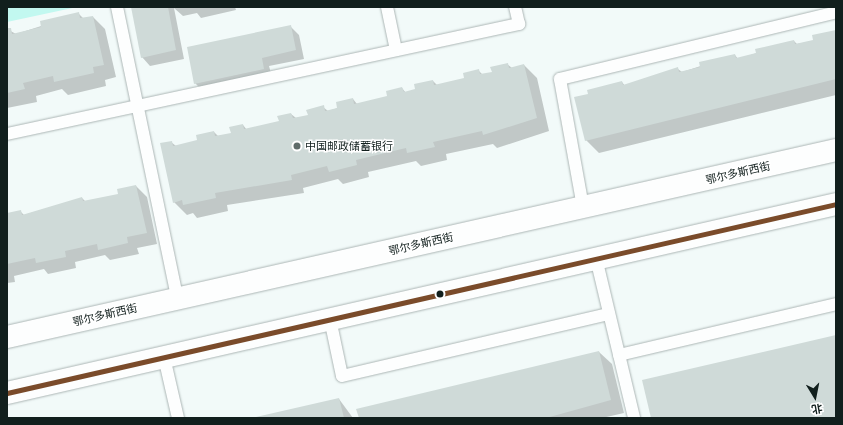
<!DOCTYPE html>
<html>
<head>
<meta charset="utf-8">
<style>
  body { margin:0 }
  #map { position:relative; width:843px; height:425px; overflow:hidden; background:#f2faf9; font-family:"IBM Plex Sans","Noto Sans SC",sans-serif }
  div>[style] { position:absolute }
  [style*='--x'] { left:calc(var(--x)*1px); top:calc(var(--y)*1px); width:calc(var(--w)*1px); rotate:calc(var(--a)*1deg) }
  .green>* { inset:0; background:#c2f8f0 }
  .shadow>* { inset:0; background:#0003 }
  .building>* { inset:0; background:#cfdad8 }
  .roads { filter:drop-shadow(0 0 1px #acb6b5) drop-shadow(0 0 1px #acb6b5) }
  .lane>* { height:12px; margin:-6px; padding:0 6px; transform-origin:6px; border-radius:6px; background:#fdfefe }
  .primary>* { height:22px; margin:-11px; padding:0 11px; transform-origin:11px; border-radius:11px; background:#fdfefe }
  .bus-1>* { height:5px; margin:-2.5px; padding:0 2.5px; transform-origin:2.5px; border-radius:2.5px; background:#7a4b2a }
  .dots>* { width:11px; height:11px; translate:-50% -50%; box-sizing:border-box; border:2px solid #fff; border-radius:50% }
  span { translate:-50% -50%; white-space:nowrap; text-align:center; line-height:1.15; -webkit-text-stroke:3px #fff; paint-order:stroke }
  .poi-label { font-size:11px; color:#111f1d }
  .left { translate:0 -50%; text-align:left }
  .street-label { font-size:11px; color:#111f1d }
  .frame { position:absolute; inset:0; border:8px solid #111f1d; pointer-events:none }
  .north { position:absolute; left:795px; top:377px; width:40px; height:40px; -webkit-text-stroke:3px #fff; paint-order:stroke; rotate:170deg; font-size:11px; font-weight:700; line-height:16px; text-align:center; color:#111f1d }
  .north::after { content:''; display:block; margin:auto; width:14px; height:18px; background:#111f1d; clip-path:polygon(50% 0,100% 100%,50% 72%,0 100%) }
</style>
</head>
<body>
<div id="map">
  <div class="green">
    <div style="clip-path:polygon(7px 7px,77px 7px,7px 22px)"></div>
  </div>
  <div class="shadow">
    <div style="clip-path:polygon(132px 7px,235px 7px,236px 10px,201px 18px,197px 13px,183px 16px,174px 8px,184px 59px,150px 66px,142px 57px)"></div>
    <div style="clip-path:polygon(79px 14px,84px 19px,93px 17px,105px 29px,116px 77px,105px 80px,106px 86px,68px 95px,62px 89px,36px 96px,37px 102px,7px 108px,7px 29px,16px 34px)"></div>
    <div style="clip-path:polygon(290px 26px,299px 35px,304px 59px,269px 66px,272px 77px,204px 92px,195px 83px)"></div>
    <div style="clip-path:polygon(836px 31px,836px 95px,599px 153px,586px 140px,589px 95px,622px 82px,625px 86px,678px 69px,682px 72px,735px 55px,738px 59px,794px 41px,797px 44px,814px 41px)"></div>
    <div style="clip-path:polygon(507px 64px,512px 68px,524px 65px,537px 78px,549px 131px,497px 148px,493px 144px,446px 154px,447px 160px,421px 166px,416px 161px,368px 172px,369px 177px,343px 184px,338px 179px,303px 188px,304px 193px,227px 205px,228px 211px,197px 218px,193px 213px,187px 215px,174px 202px,171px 142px,176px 146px,198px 141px,214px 132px,218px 136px,232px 134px,243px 125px,247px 130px,280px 122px,291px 114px,296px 118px,309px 116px,323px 107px,328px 111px,338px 108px,353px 99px,357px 104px,388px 97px,402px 88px,406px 93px,417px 90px,433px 81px,437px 85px,466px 79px,478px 70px,483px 75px,493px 73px)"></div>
    <div style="clip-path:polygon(136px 186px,147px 197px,157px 244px,137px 248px,139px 254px,110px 260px,105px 255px,75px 262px,76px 268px,48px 274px,44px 269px,14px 276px,15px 282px,7px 283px,7px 214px,20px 211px,24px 215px,82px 198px,86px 202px,119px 195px)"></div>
    <div style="clip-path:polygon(599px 352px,612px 364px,624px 413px,602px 418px,360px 418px)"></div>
    <div style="clip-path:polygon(339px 399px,353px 418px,258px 418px)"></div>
  </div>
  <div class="building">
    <div style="clip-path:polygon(131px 7px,168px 7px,176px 50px,141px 58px)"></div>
    <div style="clip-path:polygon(79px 12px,80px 18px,93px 16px,104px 65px,93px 67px,94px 73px,54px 82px,53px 76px,23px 83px,25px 89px,7px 93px,7px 28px,11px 28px,12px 34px,41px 27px,40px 21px)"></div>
    <div style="clip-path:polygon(291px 25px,296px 50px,262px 58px,264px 69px,194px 84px,187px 47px)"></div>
    <div style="clip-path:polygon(836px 30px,836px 79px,585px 141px,574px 97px,588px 94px,587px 90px,622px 81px,623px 85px,678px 67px,679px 72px,700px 67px,699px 62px,735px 54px,736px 58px,756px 53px,755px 49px,794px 40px,795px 44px,813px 40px,812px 35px)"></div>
    <div style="clip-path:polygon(508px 63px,509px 68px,524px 64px,537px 118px,483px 135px,482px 131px,433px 142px,435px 147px,407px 153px,406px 148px,356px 160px,357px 165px,329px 172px,327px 166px,291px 175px,292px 180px,215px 193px,216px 198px,183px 205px,182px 200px,173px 203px,160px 143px,172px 141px,173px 146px,197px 140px,196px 135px,214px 131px,215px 136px,231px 133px,229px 127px,243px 124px,244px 129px,279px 121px,277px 116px,291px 113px,293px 118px,308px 115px,306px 110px,324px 105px,325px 111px,337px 108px,336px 102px,353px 98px,354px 104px,387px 96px,386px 91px,402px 87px,404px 92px,415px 89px,414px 84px,433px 80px,434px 85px,464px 78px,463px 73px,479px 69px,480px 74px,492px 72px,490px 67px)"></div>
    <div style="clip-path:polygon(136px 185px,147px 233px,127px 237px,128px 243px,98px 250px,97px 244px,65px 251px,66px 257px,36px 263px,35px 258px,7px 264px,7px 213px,21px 210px,22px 215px,82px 197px,83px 201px,118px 194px,117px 189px)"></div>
    <div style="clip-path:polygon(836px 335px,836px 418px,651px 418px,642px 380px)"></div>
    <div style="clip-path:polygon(599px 351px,611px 400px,546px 418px,359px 418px,356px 409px)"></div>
    <div style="clip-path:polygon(339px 398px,344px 418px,256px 418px,256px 417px)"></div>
  </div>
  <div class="roads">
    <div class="lane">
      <div style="--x:117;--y:7;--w:297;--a:78.3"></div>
      <div style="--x:387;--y:7;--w:44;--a:78.2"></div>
      <div style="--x:7;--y:134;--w:524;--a:-12.13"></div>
      <div style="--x:519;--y:24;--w:17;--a:-103"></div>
      <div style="--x:583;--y:207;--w:130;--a:-100.2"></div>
      <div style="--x:560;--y:79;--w:284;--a:-13.6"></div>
      <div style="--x:596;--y:258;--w:164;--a:76.6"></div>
      <div style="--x:330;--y:319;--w:58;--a:78.1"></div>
      <div style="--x:342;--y:376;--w:274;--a:-13.1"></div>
      <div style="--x:619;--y:355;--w:223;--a:-13.2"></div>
      <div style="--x:164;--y:357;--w:63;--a:77.1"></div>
    </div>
    <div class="primary">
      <div style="--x:7;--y:337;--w:850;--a:-12.71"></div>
      <div style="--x:7;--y:393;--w:850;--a:-12.84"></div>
    </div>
  </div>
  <div class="bus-1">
    <div style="--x:7;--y:393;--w:850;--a:-12.84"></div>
  </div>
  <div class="dots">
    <div style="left:297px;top:146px;background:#606c6a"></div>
    <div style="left:440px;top:294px;background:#111f1d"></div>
  </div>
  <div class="poi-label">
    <span class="left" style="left:305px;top:146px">中国邮政储蓄银行</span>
  </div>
  <div class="street-label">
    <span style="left:738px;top:173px;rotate:-13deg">鄂尔多斯西街</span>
    <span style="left:421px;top:244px;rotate:-13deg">鄂尔多斯西街</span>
    <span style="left:105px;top:315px;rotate:-13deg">鄂尔多斯西街</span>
  </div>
  <div class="frame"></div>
  <div class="north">北</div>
</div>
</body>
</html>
